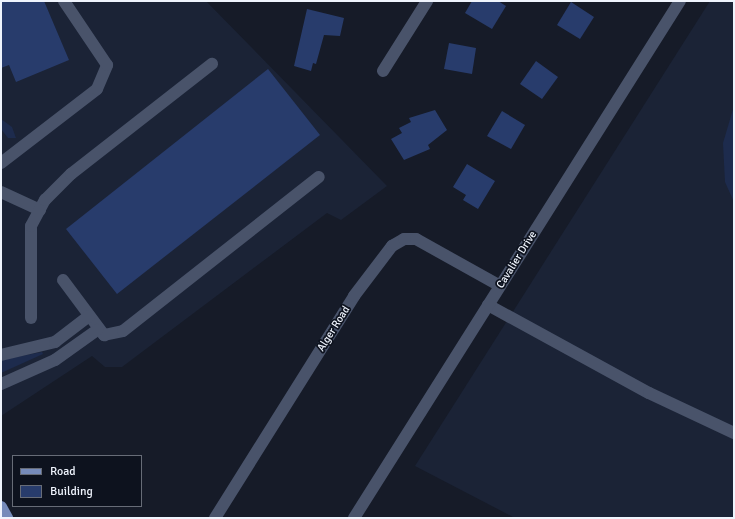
<!DOCTYPE html>
<html>
<head>
<meta charset="utf-8">
<style>
  body { margin:0 }
  #map { position:relative; width:735px; height:519px; overflow:hidden; background:#161b28; font-family:Signika,sans-serif }
  div>[style] { position:absolute }
  [style*='--x'] { left:calc(var(--x)*1px); top:calc(var(--y)*1px); width:calc(var(--w)*1px); rotate:calc(var(--a)*1deg) }
  .built>* { inset:0; background:#1b2336 }
  .green>* { inset:0; background:#1d2b4d }
  .building>* { inset:0; background:#283c6c }
  .minor>* { height:12px; margin:-6px; padding:0 6px; transform-origin:6px; border-radius:6px; background:#49536a }
  .major>* { height:12px; margin:-6px; padding:0 6px; transform-origin:6px; border-radius:6px; background:#768bba }
  span { translate:-50% -50%; white-space:nowrap; text-align:center; line-height:1.15; -webkit-text-stroke:3.5px #0d121e; paint-order:stroke }
  .street-label { font-size:11px; color:#eff4fd }
  .frame { position:absolute; inset:0; border:2px solid #eff4fd; pointer-events:none }
  .legend { position:absolute; left:12px; top:455px; width:130px; height:52px; box-sizing:border-box; background:#0d121e; border:1px solid #676c77; margin:0; padding:5px 7px; list-style:none; font-size:12px; color:#eff4fd }
  .legend li { display:flex; align-items:center; gap:8px; height:20px }
  .legend b { width:20px; border:1px solid #676c77 }
</style>
</head>
<body>
<div id="map">
  <div class="built">
    <div style="clip-path:polygon(1px 1px,206px 1px,387px 186px,341px 220px,327px 213px,122px 367px,105px 367px,92px 356px,1px 416px)"></div>
    <div style="clip-path:polygon(710px 1px,734px 1px,734px 518px,515px 518px,415px 466px)"></div>
  </div>
  <div class="green">
    <div style="clip-path:polygon(734px 106px,734px 202px,725px 182px,723px 143px)"></div>
    <div style="clip-path:polygon(1px 119px,12px 127px,16px 138px,8px 138px,1px 129px)"></div>
    <div style="clip-path:polygon(42px 352px,43px 354px,1px 373px,1px 360px)"></div>
  </div>
  <div class="building">
    <div style="clip-path:polygon(1px 1px,44px 1px,69px 60px,16px 82px,9px 65px,1px 68px)"></div>
    <div style="clip-path:polygon(472px 1px,498px 1px,506px 6px,492px 29px,465px 13px)"></div>
    <div style="clip-path:polygon(571px 2px,594px 17px,580px 39px,557px 25px)"></div>
    <div style="clip-path:polygon(307px 9px,344px 18px,340px 36px,324px 35px,316px 64px,313px 63px,311px 71px,294px 66px)"></div>
    <div style="clip-path:polygon(449px 43px,476px 48px,472px 74px,444px 69px)"></div>
    <div style="clip-path:polygon(536px 61px,558px 77px,542px 99px,520px 84px)"></div>
    <div style="clip-path:polygon(268px 69px,320px 135px,117px 294px,66px 229px)"></div>
    <div style="clip-path:polygon(435px 110px,447px 130px,428px 145px,430px 149px,404px 160px,391px 139px,402px 133px,399px 128px,411px 122px,409px 118px)"></div>
    <div style="clip-path:polygon(502px 111px,525px 125px,511px 149px,487px 136px)"></div>
    <div style="clip-path:polygon(467px 164px,495px 181px,478px 209px,463px 200px,466px 195px,453px 187px)"></div>
  </div>
  <div class="minor">
    <div style="--x:383;--y:71;--w:83;--a:-57.8"></div>
    <div style="--x:1;--y:163;--w:121;--a:-37.6"></div>
    <div style="--x:97;--y:89;--w:26;--a:-67"></div>
    <div style="--x:107;--y:65;--w:77;--a:-123.9"></div>
    <div style="--x:1;--y:192;--w:43;--a:24.8"></div>
    <div style="--x:63;--y:280;--w:69;--a:53.3"></div>
    <div style="--x:104;--y:335;--w:19;--a:-12"></div>
    <div style="--x:123;--y:331;--w:249;--a:-38.2"></div>
    <div style="--x:488;--y:305;--w:183;--a:28.7"></div>
    <div style="--x:649;--y:393;--w:94;--a:25.2"></div>
    <div style="--x:31;--y:318;--w:92;--a:-90"></div>
    <div style="--x:31;--y:226;--w:30;--a:-62"></div>
    <div style="--x:45;--y:200;--w:37;--a:-45"></div>
    <div style="--x:71;--y:174;--w:179;--a:-38"></div>
    <div style="--x:1;--y:355;--w:56;--a:-13.5"></div>
    <div style="--x:55;--y:342;--w:43;--a:-37.4"></div>
    <div style="--x:1;--y:384;--w:59;--a:-24"></div>
    <div style="--x:55;--y:360;--w:52;--a:-35.5"></div>
    <div style="--x:215;--y:518;--w:262;--a:-57.9"></div>
    <div style="--x:354;--y:296;--w:63;--a:-52.8"></div>
    <div style="--x:392;--y:246;--w:14;--a:-30"></div>
    <div style="--x:404;--y:239;--w:12;--a:0"></div>
    <div style="--x:416;--y:239;--w:96;--a:29.2"></div>
    <div style="--x:354;--y:518;--w:611;--a:-57.77"></div>
  </div>
  <div class="major">
    <div style="--x:1;--y:507;--w:13;--a:61"></div>
  </div>
  <div class="street-label">
    <span style="left:517px;top:260px;rotate:-58deg">Cavalier Drive</span>
    <span style="left:334px;top:329px;rotate:-58deg">Alger Road</span>
  </div>
  <div class="frame"></div>
  <ul class="legend">
  <li><b style="height:5px;background:#768bba"></b>Road</li>
  <li><b style="height:11px;background:#283c6c"></b>Building</li>
  </ul>
</div>
</body>
</html>
